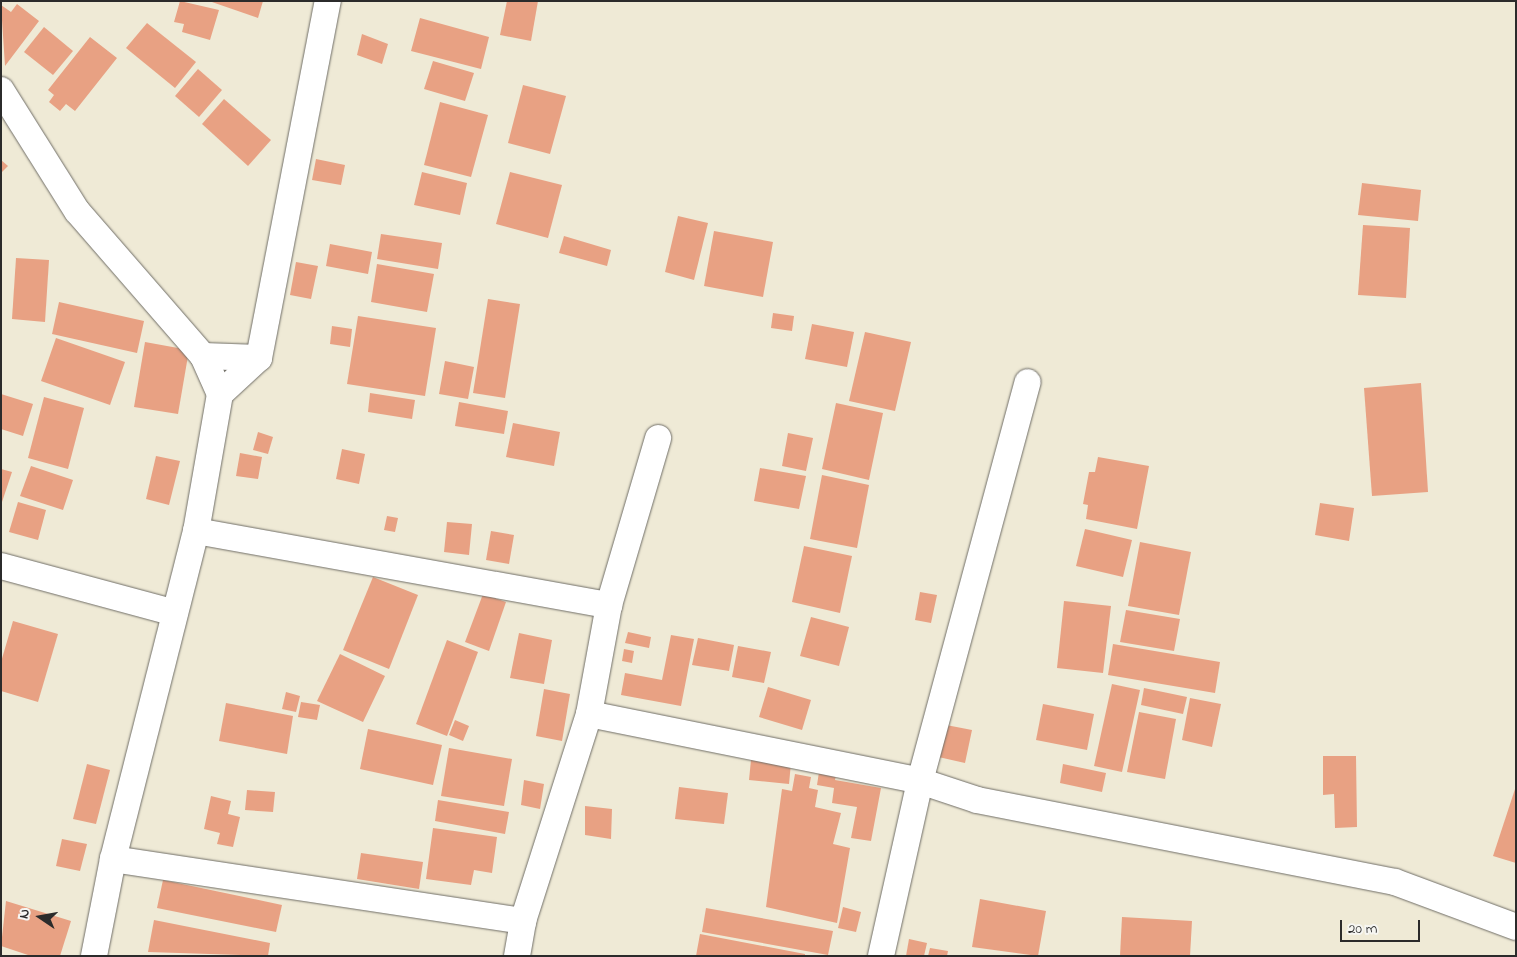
<!DOCTYPE html>
<html>
<head>
<meta charset="utf-8">
<style>
  body { margin:0 }
  #map { position:relative; width:1517px; height:957px; overflow:hidden; background:#efead6; font-family:"Indie Flower",sans-serif }
  div>[style] { position:absolute }
  [style*='--x'] { left:calc(var(--x)*1px); top:calc(var(--y)*1px); width:calc(var(--w)*1px); rotate:calc(var(--a)*1deg) }
  .building>* { inset:0; background:#e8a183 }
  .roads { filter:drop-shadow(0 0 1px #706e67) drop-shadow(0 0 1px #706e67) }
  .minor>* { height:26px; margin:-13px; padding:0 13px; transform-origin:13px; border-radius:13px; background:#fff }
  span { translate:-50% -50%; white-space:nowrap; text-align:center; line-height:1.15; -webkit-text-stroke:4px #f6f6f2; paint-order:stroke }
  .frame { position:absolute; inset:0; border:2px solid #2b2b2b; pointer-events:none }
  .north { position:absolute; left:15px; top:892px; width:50px; height:50px; -webkit-text-stroke:4px #f6f6f2; paint-order:stroke; rotate:282deg; font-size:14px; font-weight:700; line-height:20px; text-align:center; color:#2b2b2b }
  .north::after { content:''; display:block; margin:auto; width:18px; height:22px; background:#2b2b2b; clip-path:polygon(50% 0,100% 100%,50% 72%,0 100%) }
  .scale { position:absolute; left:1340px; top:920px; width:80px; height:22px; box-sizing:border-box; border:2px solid #2b2b2b; border-top:0; padding-left:6px; font-size:15px; line-height:18px; white-space:nowrap; color:#2b2b2b; -webkit-text-stroke:4px #f6f6f2; paint-order:stroke }
</style>
</head>
<body>
<div id="map">
  <div class="building">
    <div style="clip-path:polygon(180px 1px,219px 10px,210px 40px,182px 32px,184px 24px,174px 22px)"></div>
    <div style="clip-path:polygon(209px 1px,263px 1px,258px 18px)"></div>
    <div style="clip-path:polygon(507px 1px,538px 1px,531px 41px,500px 35px)"></div>
    <div style="clip-path:polygon(17px 4px,39px 21px,5px 66px,1px 5px,11px 12px)"></div>
    <div style="clip-path:polygon(420px 18px,489px 37px,481px 69px,411px 51px)"></div>
    <div style="clip-path:polygon(147px 23px,196px 62px,175px 88px,126px 48px)"></div>
    <div style="clip-path:polygon(44px 27px,73px 51px,53px 75px,24px 52px)"></div>
    <div style="clip-path:polygon(362px 34px,388px 44px,382px 64px,357px 55px)"></div>
    <div style="clip-path:polygon(90px 37px,117px 58px,75px 111px,66px 104px,60px 111px,49px 102px,54px 95px,48px 90px)"></div>
    <div style="clip-path:polygon(433px 61px,474px 73px,465px 101px,424px 89px)"></div>
    <div style="clip-path:polygon(198px 69px,222px 90px,199px 117px,175px 96px)"></div>
    <div style="clip-path:polygon(523px 85px,566px 96px,550px 154px,508px 143px)"></div>
    <div style="clip-path:polygon(224px 99px,271px 140px,248px 166px,202px 124px)"></div>
    <div style="clip-path:polygon(440px 102px,488px 115px,471px 177px,424px 165px)"></div>
    <div style="clip-path:polygon(316px 159px,345px 165px,341px 185px,312px 180px)"></div>
    <div style="clip-path:polygon(1px 160px,8px 166px,1px 173px)"></div>
    <div style="clip-path:polygon(422px 172px,467px 183px,460px 215px,414px 205px)"></div>
    <div style="clip-path:polygon(510px 172px,562px 185px,548px 238px,496px 224px)"></div>
    <div style="clip-path:polygon(1362px 183px,1421px 190px,1418px 221px,1358px 215px)"></div>
    <div style="clip-path:polygon(678px 216px,708px 223px,694px 280px,665px 272px)"></div>
    <div style="clip-path:polygon(1363px 225px,1410px 228px,1406px 298px,1358px 295px)"></div>
    <div style="clip-path:polygon(714px 231px,773px 242px,763px 297px,704px 286px)"></div>
    <div style="clip-path:polygon(381px 234px,442px 243px,438px 269px,377px 259px)"></div>
    <div style="clip-path:polygon(564px 236px,611px 250px,607px 266px,559px 253px)"></div>
    <div style="clip-path:polygon(330px 244px,372px 252px,368px 274px,326px 266px)"></div>
    <div style="clip-path:polygon(16px 258px,49px 260px,45px 322px,12px 319px)"></div>
    <div style="clip-path:polygon(296px 262px,318px 266px,311px 299px,290px 295px)"></div>
    <div style="clip-path:polygon(377px 264px,434px 274px,427px 312px,371px 302px)"></div>
    <div style="clip-path:polygon(488px 299px,520px 304px,505px 398px,473px 393px)"></div>
    <div style="clip-path:polygon(59px 302px,144px 321px,137px 353px,52px 334px)"></div>
    <div style="clip-path:polygon(773px 313px,794px 316px,792px 331px,771px 328px)"></div>
    <div style="clip-path:polygon(358px 316px,436px 328px,425px 396px,347px 384px)"></div>
    <div style="clip-path:polygon(812px 324px,854px 332px,847px 367px,805px 359px)"></div>
    <div style="clip-path:polygon(332px 326px,352px 329px,350px 347px,330px 344px)"></div>
    <div style="clip-path:polygon(865px 332px,911px 342px,895px 411px,849px 401px)"></div>
    <div style="clip-path:polygon(56px 338px,125px 362px,110px 405px,41px 381px)"></div>
    <div style="clip-path:polygon(145px 342px,189px 350px,178px 414px,134px 407px)"></div>
    <div style="clip-path:polygon(445px 361px,474px 367px,468px 399px,439px 394px)"></div>
    <div style="clip-path:polygon(1421px 383px,1428px 492px,1372px 496px,1364px 388px)"></div>
    <div style="clip-path:polygon(370px 393px,415px 400px,412px 419px,368px 412px)"></div>
    <div style="clip-path:polygon(1px 394px,33px 404px,23px 436px,1px 429px)"></div>
    <div style="clip-path:polygon(44px 397px,84px 408px,68px 469px,28px 458px)"></div>
    <div style="clip-path:polygon(459px 402px,508px 411px,504px 434px,455px 426px)"></div>
    <div style="clip-path:polygon(836px 403px,883px 413px,869px 480px,822px 469px)"></div>
    <div style="clip-path:polygon(513px 423px,560px 432px,554px 466px,506px 457px)"></div>
    <div style="clip-path:polygon(258px 432px,273px 437px,268px 454px,253px 450px)"></div>
    <div style="clip-path:polygon(788px 433px,813px 438px,806px 471px,782px 466px)"></div>
    <div style="clip-path:polygon(342px 449px,365px 454px,359px 484px,336px 479px)"></div>
    <div style="clip-path:polygon(240px 453px,262px 457px,258px 479px,236px 476px)"></div>
    <div style="clip-path:polygon(156px 456px,180px 461px,169px 505px,146px 499px)"></div>
    <div style="clip-path:polygon(1098px 457px,1149px 466px,1137px 529px,1086px 519px,1088px 505px,1083px 504px,1089px 472px,1095px 472px)"></div>
    <div style="clip-path:polygon(31px 466px,73px 480px,63px 510px,20px 496px)"></div>
    <div style="clip-path:polygon(760px 468px,806px 476px,799px 509px,754px 501px)"></div>
    <div style="clip-path:polygon(1px 469px,12px 472px,2px 502px,1px 502px)"></div>
    <div style="clip-path:polygon(822px 475px,869px 485px,857px 548px,810px 539px)"></div>
    <div style="clip-path:polygon(18px 502px,46px 510px,38px 540px,9px 532px)"></div>
    <div style="clip-path:polygon(1320px 503px,1354px 508px,1349px 541px,1315px 535px)"></div>
    <div style="clip-path:polygon(387px 516px,398px 518px,395px 532px,384px 530px)"></div>
    <div style="clip-path:polygon(447px 522px,472px 524px,469px 555px,444px 552px)"></div>
    <div style="clip-path:polygon(1085px 529px,1132px 540px,1123px 577px,1076px 566px)"></div>
    <div style="clip-path:polygon(491px 531px,514px 535px,509px 564px,486px 560px)"></div>
    <div style="clip-path:polygon(1140px 542px,1191px 552px,1179px 615px,1128px 606px)"></div>
    <div style="clip-path:polygon(804px 546px,852px 556px,840px 613px,792px 602px)"></div>
    <div style="clip-path:polygon(373px 577px,418px 595px,389px 669px,343px 650px)"></div>
    <div style="clip-path:polygon(920px 592px,937px 595px,931px 623px,915px 620px)"></div>
    <div style="clip-path:polygon(483px 594px,506px 602px,489px 651px,465px 642px)"></div>
    <div style="clip-path:polygon(1064px 601px,1111px 606px,1103px 673px,1057px 668px)"></div>
    <div style="clip-path:polygon(1126px 610px,1180px 619px,1174px 651px,1120px 642px)"></div>
    <div style="clip-path:polygon(811px 617px,849px 627px,839px 666px,800px 656px)"></div>
    <div style="clip-path:polygon(13px 621px,58px 634px,38px 702px,1px 691px,1px 662px)"></div>
    <div style="clip-path:polygon(628px 632px,651px 637px,649px 648px,625px 643px)"></div>
    <div style="clip-path:polygon(519px 633px,552px 640px,544px 684px,510px 678px)"></div>
    <div style="clip-path:polygon(671px 635px,694px 639px,681px 706px,621px 695px,625px 673px,662px 680px)"></div>
    <div style="clip-path:polygon(698px 638px,734px 645px,729px 671px,692px 665px)"></div>
    <div style="clip-path:polygon(447px 640px,478px 652px,447px 736px,416px 724px)"></div>
    <div style="clip-path:polygon(1113px 644px,1220px 662px,1215px 693px,1108px 675px)"></div>
    <div style="clip-path:polygon(738px 646px,771px 652px,764px 683px,732px 677px)"></div>
    <div style="clip-path:polygon(624px 649px,634px 651px,632px 663px,622px 661px)"></div>
    <div style="clip-path:polygon(340px 654px,385px 676px,363px 722px,317px 701px)"></div>
    <div style="clip-path:polygon(1112px 684px,1140px 690px,1122px 772px,1094px 766px)"></div>
    <div style="clip-path:polygon(768px 687px,811px 700px,802px 730px,759px 717px)"></div>
    <div style="clip-path:polygon(1144px 688px,1187px 697px,1183px 714px,1141px 705px)"></div>
    <div style="clip-path:polygon(544px 689px,570px 694px,562px 741px,536px 736px)"></div>
    <div style="clip-path:polygon(286px 692px,300px 696px,296px 712px,282px 709px)"></div>
    <div style="clip-path:polygon(1190px 698px,1221px 704px,1212px 747px,1182px 740px)"></div>
    <div style="clip-path:polygon(301px 702px,320px 705px,317px 720px,298px 717px)"></div>
    <div style="clip-path:polygon(226px 703px,293px 716px,287px 754px,219px 741px)"></div>
    <div style="clip-path:polygon(1043px 704px,1094px 714px,1087px 750px,1036px 740px)"></div>
    <div style="clip-path:polygon(1139px 712px,1176px 719px,1165px 779px,1127px 772px)"></div>
    <div style="clip-path:polygon(455px 720px,469px 726px,463px 741px,449px 735px)"></div>
    <div style="clip-path:polygon(941px 724px,972px 730px,965px 763px,934px 756px)"></div>
    <div style="clip-path:polygon(368px 729px,442px 745px,433px 785px,360px 769px)"></div>
    <div style="clip-path:polygon(449px 748px,512px 759px,504px 806px,441px 796px)"></div>
    <div style="clip-path:polygon(1323px 756px,1356px 756px,1357px 827px,1335px 828px,1334px 794px,1323px 795px)"></div>
    <div style="clip-path:polygon(751px 760px,791px 763px,789px 784px,749px 780px)"></div>
    <div style="clip-path:polygon(87px 764px,110px 770px,96px 824px,73px 819px)"></div>
    <div style="clip-path:polygon(1063px 764px,1106px 773px,1102px 792px,1060px 783px)"></div>
    <div style="clip-path:polygon(819px 772px,836px 775px,835px 780px,881px 788px,871px 841px,851px 838px,857px 807px,832px 803px,834px 788px,817px 785px)"></div>
    <div style="clip-path:polygon(795px 774px,811px 777px,809px 788px,818px 790px,815px 807px,841px 813px,833px 844px,850px 848px,837px 923px,766px 907px,782px 789px,792px 791px)"></div>
    <div style="clip-path:polygon(524px 780px,544px 784px,540px 809px,521px 805px)"></div>
    <div style="clip-path:polygon(1516px 786px,1516px 863px,1493px 856px)"></div>
    <div style="clip-path:polygon(679px 787px,728px 793px,724px 824px,675px 819px)"></div>
    <div style="clip-path:polygon(247px 790px,275px 792px,273px 812px,245px 810px)"></div>
    <div style="clip-path:polygon(211px 796px,231px 801px,228px 814px,240px 817px,233px 847px,217px 844px,220px 833px,204px 829px)"></div>
    <div style="clip-path:polygon(438px 800px,509px 812px,505px 834px,435px 821px)"></div>
    <div style="clip-path:polygon(585px 806px,612px 809px,611px 839px,585px 835px)"></div>
    <div style="clip-path:polygon(433px 828px,497px 837px,492px 873px,474px 870px,471px 885px,426px 879px)"></div>
    <div style="clip-path:polygon(62px 839px,87px 844px,80px 871px,56px 866px)"></div>
    <div style="clip-path:polygon(361px 853px,423px 862px,419px 889px,357px 879px)"></div>
    <div style="clip-path:polygon(163px 880px,282px 905px,276px 932px,157px 908px)"></div>
    <div style="clip-path:polygon(980px 899px,1046px 911px,1038px 956px,972px 947px)"></div>
    <div style="clip-path:polygon(6px 901px,71px 921px,60px 956px,31px 956px,1px 946px)"></div>
    <div style="clip-path:polygon(843px 907px,861px 912px,856px 932px,838px 928px)"></div>
    <div style="clip-path:polygon(706px 908px,833px 931px,828px 955px,702px 932px)"></div>
    <div style="clip-path:polygon(1122px 917px,1192px 921px,1190px 956px,1120px 956px)"></div>
    <div style="clip-path:polygon(154px 920px,270px 943px,268px 956px,148px 952px)"></div>
    <div style="clip-path:polygon(700px 934px,805px 954px,805px 956px,696px 956px)"></div>
    <div style="clip-path:polygon(909px 939px,927px 943px,924px 956px,906px 956px)"></div>
    <div style="clip-path:polygon(930px 948px,948px 951px,947px 956px,928px 956px)"></div>
  </div>
  <div class="roads">
    <div class="minor">
      <div style="--x:1;--y:90;--w:143;--a:57.9"></div>
      <div style="--x:77;--y:211;--w:192;--a:49"></div>
      <div style="--x:203;--y:356;--w:42;--a:65.9"></div>
      <div style="--x:220;--y:394;--w:139;--a:99.9"></div>
      <div style="--x:196;--y:531;--w:338;--a:104.2"></div>
      <div style="--x:113;--y:859;--w:99;--a:101.1"></div>
      <div style="--x:203;--y:356;--w:56;--a:2"></div>
      <div style="--x:220;--y:394;--w:53;--a:-42.7"></div>
      <div style="--x:259;--y:358;--w:364;--a:-79.1"></div>
      <div style="--x:196;--y:531;--w:420;--a:10.2"></div>
      <div style="--x:1;--y:566;--w:180;--a:15.1"></div>
      <div style="--x:589;--y:714;--w:338;--a:11.4"></div>
      <div style="--x:920;--y:781;--w:60;--a:18.4"></div>
      <div style="--x:977;--y:800;--w:426;--a:11.1"></div>
      <div style="--x:1395;--y:882;--w:129;--a:20.4"></div>
      <div style="--x:113;--y:859;--w:415;--a:8.6"></div>
      <div style="--x:517;--y:956;--w:36;--a:-80"></div>
      <div style="--x:523;--y:921;--w:217;--a:-72.3"></div>
      <div style="--x:589;--y:714;--w:111;--a:-79.6"></div>
      <div style="--x:609;--y:605;--w:174;--a:-73.6"></div>
      <div style="--x:881;--y:956;--w:179;--a:-77.4"></div>
      <div style="--x:920;--y:781;--w:413;--a:-74.9"></div>
    </div>
  </div>
  <div class="frame"></div>
  <div class="north">N</div>
  <div class="scale">20 m</div>
</div>
</body>
</html>
